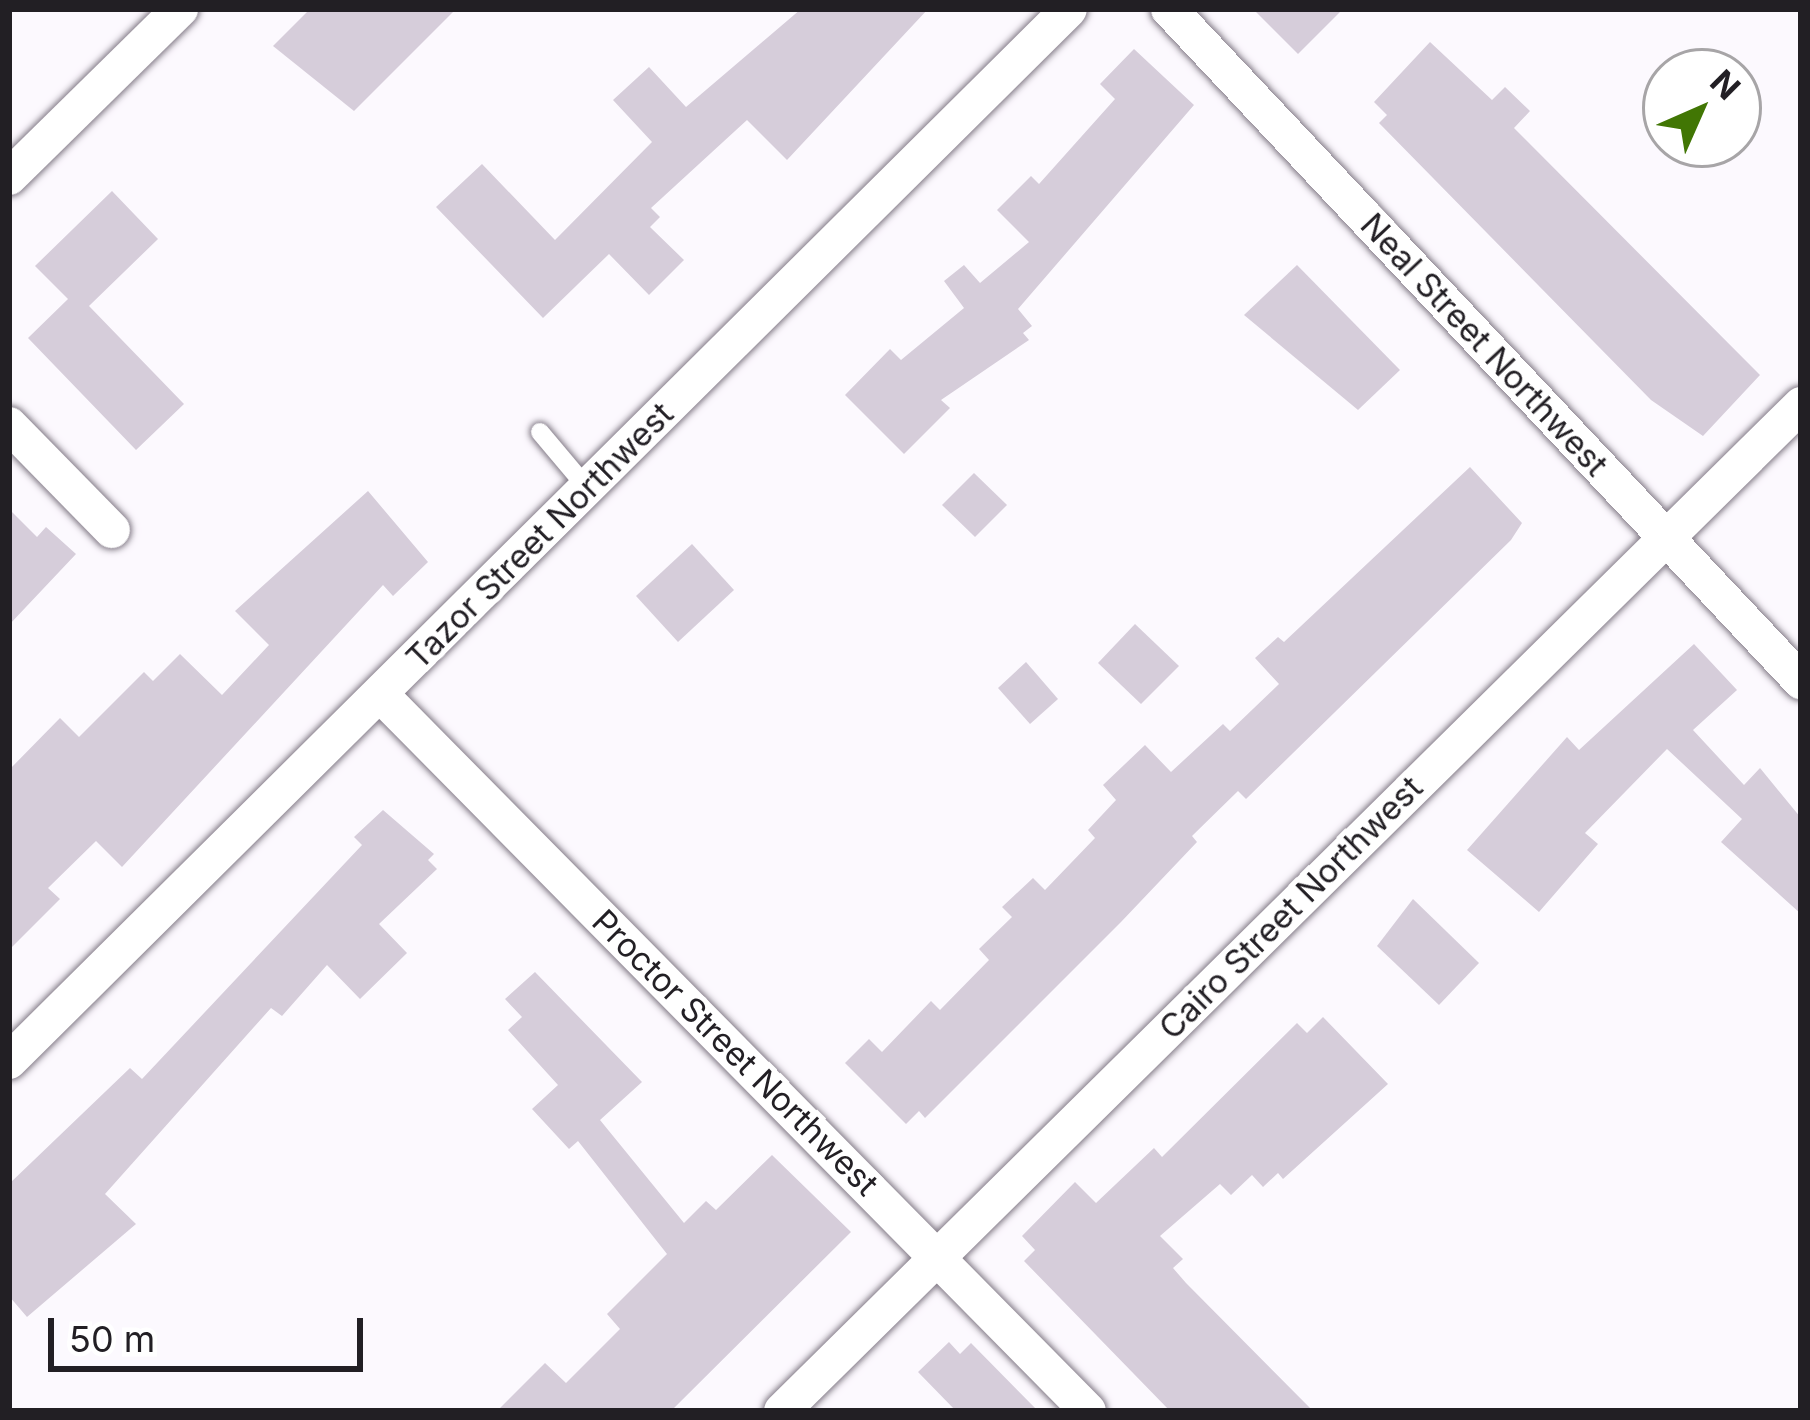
<!DOCTYPE html>
<html>
<head>
<meta charset="utf-8">
<style>
  body { margin:0 }
  #map { position:relative; width:1810px; height:1420px; overflow:hidden; background:#fcf9fe; font-family:Inter,sans-serif }
  div>[style] { position:absolute }
  [style*='--x'] { left:calc(var(--x)*1px); top:calc(var(--y)*1px); width:calc(var(--w)*1px); rotate:calc(var(--a)*1deg) }
  .building>* { inset:0; background:#d6cdda }
  .roads { filter:drop-shadow(0 0 3px #857d89) drop-shadow(0 0 3px #857d89) }
  .service>* { height:18px; margin:-9px; padding:0 9px; transform-origin:9px; border-radius:9px; background:#fff }
  .minor>* { height:36px; margin:-18px; padding:0 18px; transform-origin:18px; border-radius:18px; background:#fff }
  span { translate:-50% -50%; white-space:nowrap; text-align:center; line-height:1.15; -webkit-text-stroke:10px #fff; paint-order:stroke }
  .street-label { font-size:33px; color:#221f24 }
  .frame { position:absolute; inset:0; border:12px solid #221f24; pointer-events:none }
  .north { position:absolute; left:1642px; top:48px; width:120px; height:120px; box-sizing:border-box; background:#fff; border:3px solid #a7a5a7; border-radius:50%; rotate:45deg; font-size:33px; font-weight:700; line-height:48px; text-align:center; color:#221f24 }
  .north::after { content:''; display:block; margin:auto; width:42px; height:54px; background:#417604; clip-path:polygon(50% 0,100% 100%,50% 72%,0 100%) }
  .scale { position:absolute; left:48px; top:1318px; width:315px; height:54px; box-sizing:border-box; border:6px solid #221f24; border-top:0; padding-left:15px; font-size:36px; line-height:42px; white-space:nowrap; color:#221f24; -webkit-text-stroke:9px #fff; paint-order:stroke }
</style>
</head>
<body>
<div id="map">
  <div class="building">
    <div style="clip-path:polygon(310px 9px,456px 9px,354px 111px,273px 46px)"></div>
    <div style="clip-path:polygon(801px 9px,928px 9px,787px 160px,747px 120px,651px 208px,660px 217px,650px 227px,684px 260px,649px 295px,609px 254px,543px 318px,436px 207px,482px 164px,555px 240px,652px 142px,613px 100px,649px 67px,686px 107px)"></div>
    <div style="clip-path:polygon(1253px 9px,1343px 9px,1298px 54px)"></div>
    <div style="clip-path:polygon(1430px 42px,1492px 100px,1505px 87px,1530px 111px,1514px 128px,1760px 375px,1703px 436px,1651px 400px,1379px 123px,1387px 115px,1374px 102px)"></div>
    <div style="clip-path:polygon(1134px 49px,1194px 105px,1018px 309px,1032px 326px,1023px 333px,1029px 340px,941px 400px,950px 408px,904px 454px,845px 395px,890px 349px,901px 360px,964px 308px,944px 281px,964px 265px,980px 283px,1029px 242px,997px 210px,1031px 176px,1039px 184px,1115px 99px,1100px 84px)"></div>
    <div style="clip-path:polygon(112px 191px,158px 239px,89px 306px,184px 404px,136px 450px,28px 338px,68px 299px,35px 266px)"></div>
    <div style="clip-path:polygon(1297px 265px,1400px 370px,1358px 410px,1244px 315px)"></div>
    <div style="clip-path:polygon(1470px 467px,1522px 523px,1511px 540px,1246px 799px,1238px 791px,1192px 836px,1197px 842px,1121px 922px,925px 1118px,919px 1111px,906px 1124px,845px 1063px,869px 1039px,882px 1052px,931px 1001px,940px 1010px,989px 960px,979px 949px,1012px 917px,1002px 907px,1033px 878px,1045px 890px,1095px 838px,1088px 830px,1116px 800px,1103px 785px,1145px 745px,1171px 772px,1223px 724px,1230px 731px,1279px 684px,1255px 658px,1278px 637px,1284px 642px)"></div>
    <div style="clip-path:polygon(974px 473px,1007px 505px,975px 537px,942px 505px)"></div>
    <div style="clip-path:polygon(368px 491px,428px 562px,393px 596px,383px 585px,122px 867px,96px 841px,48px 888px,60px 899px,9px 950px,9px 770px,60px 718px,79px 737px,144px 672px,153px 681px,180px 654px,222px 695px,269px 645px,235px 611px)"></div>
    <div style="clip-path:polygon(9px 509px,37px 537px,46px 527px,76px 554px,9px 625px)"></div>
    <div style="clip-path:polygon(692px 544px,734px 590px,678px 642px,636px 596px)"></div>
    <div style="clip-path:polygon(1135px 624px,1179px 666px,1141px 704px,1098px 663px)"></div>
    <div style="clip-path:polygon(1694px 644px,1737px 690px,1693px 730px,1744px 785px,1760px 768px,1801px 818px,1801px 914px,1721px 842px,1742px 819px,1667px 749px,1585px 833px,1598px 844px,1539px 912px,1467px 850px,1567px 737px,1579px 750px)"></div>
    <div style="clip-path:polygon(1026px 662px,1058px 699px,1030px 724px,998px 688px)"></div>
    <div style="clip-path:polygon(383px 810px,434px 854px,428px 860px,437px 869px,379px 924px,407px 953px,360px 999px,327px 965px,282px 1016px,271px 1008px,105px 1194px,136px 1224px,27px 1317px,9px 1296px,9px 1184px,130px 1068px,142px 1079px,362px 845px,354px 837px)"></div>
    <div style="clip-path:polygon(1413px 899px,1479px 963px,1439px 1005px,1377px 946px)"></div>
    <div style="clip-path:polygon(535px 972px,642px 1082px,600px 1120px,684px 1223px,706px 1201px,716px 1210px,772px 1155px,851px 1232px,671px 1411px,497px 1411px,545px 1363px,566px 1383px,620px 1329px,607px 1314px,667px 1254px,578px 1141px,569px 1149px,532px 1109px,558px 1085px,508px 1030px,522px 1017px,505px 999px)"></div>
    <div style="clip-path:polygon(1323px 1017px,1388px 1084px,1283px 1179px,1278px 1173px,1263px 1187px,1252px 1175px,1231px 1195px,1220px 1184px,1160px 1236px,1183px 1259px,1173px 1268px,1186px 1283px,1313px 1411px,1170px 1411px,1024px 1261px,1035px 1250px,1022px 1236px,1075px 1182px,1096px 1203px,1154px 1148px,1162px 1157px,1297px 1023px,1307px 1033px)"></div>
    <div style="clip-path:polygon(949px 1342px,960px 1354px,971px 1343px,1038px 1411px,956px 1411px,918px 1372px)"></div>
  </div>
  <div class="roads">
    <div class="service">
      <div style="--x:540;--y:432;--w:75;--a:49.9"></div>
    </div>
    <div class="minor">
      <div style="--x:1169;--y:9;--w:923;--a:46.76"></div>
      <div style="--x:9;--y:177;--w:240;--a:-44.5"></div>
      <div style="--x:9;--y:425;--w:147;--a:45.6"></div>
      <div style="--x:381;--y:695;--w:1006;--a:45.36"></div>
      <div style="--x:9;--y:1061;--w:1493;--a:-44.78"></div>
      <div style="--x:782;--y:1411;--w:1432;--a:-44.63"></div>
    </div>
  </div>
  <div class="street-label">
    <span style="left:1484px;top:345px;rotate:47deg">Neal Street Northwest</span>
    <span style="left:540px;top:536px;rotate:-45deg">Tazor Street Northwest</span>
    <span style="left:1291px;top:908px;rotate:-45deg">Cairo Street Northwest</span>
    <span style="left:735px;top:1053px;rotate:45deg">Proctor Street Northwest</span>
  </div>
  <div class="frame"></div>
  <div class="north">N</div>
  <div class="scale">50 m</div>
</div>
</body>
</html>
